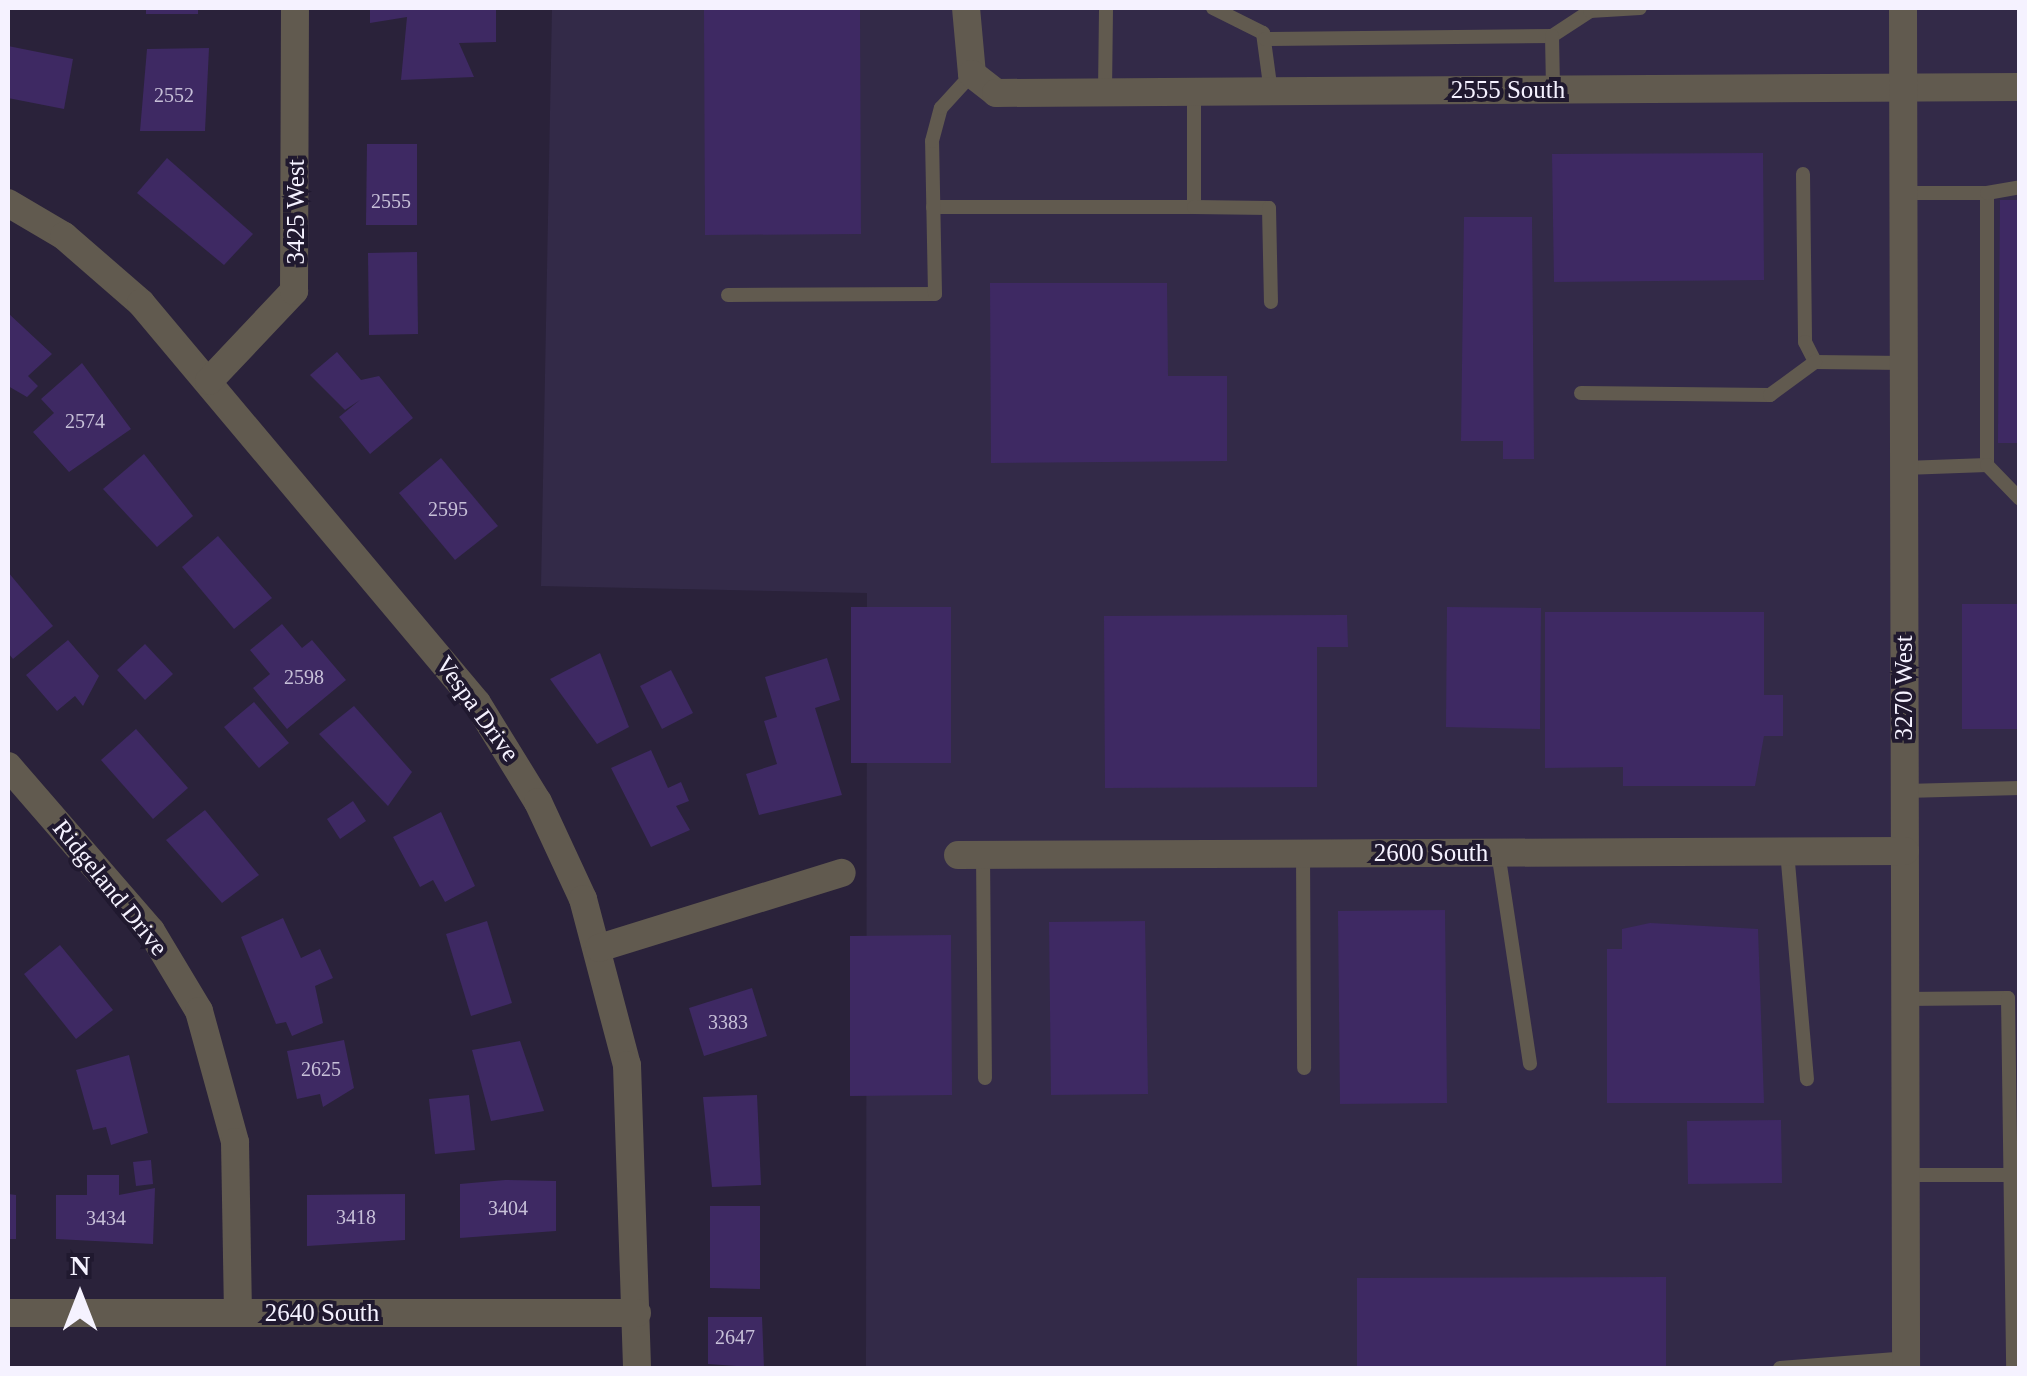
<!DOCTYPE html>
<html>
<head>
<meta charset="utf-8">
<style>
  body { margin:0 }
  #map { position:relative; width:2027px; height:1376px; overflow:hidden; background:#2a223a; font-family:Georgia,serif }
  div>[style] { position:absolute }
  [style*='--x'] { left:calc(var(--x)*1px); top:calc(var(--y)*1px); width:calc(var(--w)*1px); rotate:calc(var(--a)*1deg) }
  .built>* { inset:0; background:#332a48 }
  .building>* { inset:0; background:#3e2963 }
  .service>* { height:14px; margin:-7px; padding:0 7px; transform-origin:7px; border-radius:7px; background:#615a4f }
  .minor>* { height:28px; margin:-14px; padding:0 14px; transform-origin:14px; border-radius:14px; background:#615a4f }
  span { translate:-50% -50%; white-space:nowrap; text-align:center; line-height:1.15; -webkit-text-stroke:8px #20192f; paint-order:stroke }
  .number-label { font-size:20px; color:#c7c0d8 }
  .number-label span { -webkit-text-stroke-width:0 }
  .street-label { font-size:25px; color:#f5f2ff }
  .frame { position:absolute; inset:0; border:10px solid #f5f2ff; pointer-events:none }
  .north { position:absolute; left:30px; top:1246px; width:100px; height:100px; -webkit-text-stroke:8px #20192f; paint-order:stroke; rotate:0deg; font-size:28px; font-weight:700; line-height:40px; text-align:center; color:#f5f2ff }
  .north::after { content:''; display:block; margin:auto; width:35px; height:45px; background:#f5f2ff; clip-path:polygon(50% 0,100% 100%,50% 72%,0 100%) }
</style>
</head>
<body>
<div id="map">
  <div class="built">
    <div style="clip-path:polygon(552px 8px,2019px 8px,2019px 1368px,866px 1368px,867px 593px,541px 586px)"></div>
  </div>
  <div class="building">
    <div style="clip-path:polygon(146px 8px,198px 8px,198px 14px,146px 14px)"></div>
    <div style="clip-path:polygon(370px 8px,496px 8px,496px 42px,459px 43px,474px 77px,401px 80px,407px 17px,370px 23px)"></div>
    <div style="clip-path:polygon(704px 8px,860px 8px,861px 234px,705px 235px)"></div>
    <div style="clip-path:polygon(8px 46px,73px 59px,64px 109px,8px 98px)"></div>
    <div style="clip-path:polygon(209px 48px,205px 131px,140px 131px,147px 49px)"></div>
    <div style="clip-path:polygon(367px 144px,417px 144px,417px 225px,366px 225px)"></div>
    <div style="clip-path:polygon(1763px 153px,1764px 280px,1554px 282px,1552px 154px)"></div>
    <div style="clip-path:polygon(167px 158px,253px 234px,224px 265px,137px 193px)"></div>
    <div style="clip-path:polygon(2000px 200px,2020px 200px,2020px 443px,1998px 443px)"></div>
    <div style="clip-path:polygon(1464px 217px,1532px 217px,1534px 459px,1503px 459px,1503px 441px,1461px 441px)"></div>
    <div style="clip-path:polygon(417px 252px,418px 334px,369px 335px,368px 253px)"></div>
    <div style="clip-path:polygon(990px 283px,1167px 283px,1168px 376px,1227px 376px,1227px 461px,991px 463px)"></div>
    <div style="clip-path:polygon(8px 313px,52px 354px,28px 376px,38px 386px,27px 397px,8px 386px)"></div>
    <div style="clip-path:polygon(337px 352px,361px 380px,379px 376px,413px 418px,370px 454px,339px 417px,360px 400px,345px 410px,310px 375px)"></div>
    <div style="clip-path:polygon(82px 363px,131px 429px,69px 472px,33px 432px,54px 413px,41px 399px)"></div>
    <div style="clip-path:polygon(144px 454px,193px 516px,157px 547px,103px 489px)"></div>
    <div style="clip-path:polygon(441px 458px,498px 526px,455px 560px,399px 493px)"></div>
    <div style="clip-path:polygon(218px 536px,272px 598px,234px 629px,182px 567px)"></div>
    <div style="clip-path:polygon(8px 572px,53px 626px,13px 659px,8px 653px)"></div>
    <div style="clip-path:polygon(1962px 604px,2020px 604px,2020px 729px,1962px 729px)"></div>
    <div style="clip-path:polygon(851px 607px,951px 607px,951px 763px,851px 763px)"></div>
    <div style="clip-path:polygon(1447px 607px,1541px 608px,1540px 729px,1446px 727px)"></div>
    <div style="clip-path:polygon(1545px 612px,1764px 612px,1764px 695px,1783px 695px,1783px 736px,1764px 736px,1755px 786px,1623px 786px,1623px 767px,1545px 768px)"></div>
    <div style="clip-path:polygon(1347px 615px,1348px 647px,1317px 647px,1317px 787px,1105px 788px,1104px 616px)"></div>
    <div style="clip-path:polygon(282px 624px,302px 648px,312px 640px,346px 680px,287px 729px,253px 688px,270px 674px,250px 650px)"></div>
    <div style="clip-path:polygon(68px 640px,99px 676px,83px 706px,75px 696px,57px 711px,26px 675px)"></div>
    <div style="clip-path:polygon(145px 644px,173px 674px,145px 700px,117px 670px)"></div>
    <div style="clip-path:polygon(600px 653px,629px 727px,597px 744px,550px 679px)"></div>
    <div style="clip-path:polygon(827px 658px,840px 700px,815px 708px,842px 795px,759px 815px,746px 774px,777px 764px,764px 721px,777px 717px,765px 677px)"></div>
    <div style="clip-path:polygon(671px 670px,693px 713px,662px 729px,640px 686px)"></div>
    <div style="clip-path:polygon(254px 702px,289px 743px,259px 768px,224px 727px)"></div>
    <div style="clip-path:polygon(354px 706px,412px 772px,388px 806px,319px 734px)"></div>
    <div style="clip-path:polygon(136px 729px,188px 788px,153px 819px,101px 760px)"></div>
    <div style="clip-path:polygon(651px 750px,668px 788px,681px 782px,689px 801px,676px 806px,690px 830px,651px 847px,611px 768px)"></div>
    <div style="clip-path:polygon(353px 801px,366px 821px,340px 839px,327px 819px)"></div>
    <div style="clip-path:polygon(205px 810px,259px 875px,222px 903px,166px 840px)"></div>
    <div style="clip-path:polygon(441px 812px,475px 886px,445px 902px,433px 880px,420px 887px,393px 837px)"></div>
    <div style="clip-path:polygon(1445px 910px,1447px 1103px,1340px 1104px,1338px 911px)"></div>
    <div style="clip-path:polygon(283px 918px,301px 958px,320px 949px,333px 978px,315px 986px,323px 1023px,292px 1036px,286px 1022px,276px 1024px,241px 937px)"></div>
    <div style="clip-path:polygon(487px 921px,512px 1003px,471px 1016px,446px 934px)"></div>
    <div style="clip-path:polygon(1145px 921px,1148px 1094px,1051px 1095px,1049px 922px)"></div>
    <div style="clip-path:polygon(1650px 923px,1758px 929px,1764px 1103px,1607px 1103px,1607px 949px,1622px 949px,1622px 929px)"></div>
    <div style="clip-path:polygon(951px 935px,952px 1095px,850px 1096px,850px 936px)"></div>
    <div style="clip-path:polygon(60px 945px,113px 1010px,76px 1039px,24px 974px)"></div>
    <div style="clip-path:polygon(752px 988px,767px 1036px,704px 1056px,689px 1008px)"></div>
    <div style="clip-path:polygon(344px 1040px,354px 1088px,323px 1107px,320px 1094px,297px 1099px,287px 1051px)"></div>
    <div style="clip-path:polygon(520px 1041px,544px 1111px,491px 1121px,472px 1050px)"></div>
    <div style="clip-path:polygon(129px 1055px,148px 1133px,111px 1145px,106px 1127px,93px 1130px,76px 1070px)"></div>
    <div style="clip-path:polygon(469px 1095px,475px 1150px,435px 1154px,429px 1099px)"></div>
    <div style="clip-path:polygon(757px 1095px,761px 1185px,712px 1187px,703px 1097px)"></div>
    <div style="clip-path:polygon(1781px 1120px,1782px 1183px,1688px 1184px,1687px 1121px)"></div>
    <div style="clip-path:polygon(151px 1160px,153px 1184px,136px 1186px,133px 1162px)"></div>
    <div style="clip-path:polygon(87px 1175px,119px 1175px,119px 1195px,155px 1188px,153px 1244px,56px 1239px,56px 1195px,87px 1195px)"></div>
    <div style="clip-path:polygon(505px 1180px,556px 1181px,556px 1231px,460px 1238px,460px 1184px)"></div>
    <div style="clip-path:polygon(8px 1194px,16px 1195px,16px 1239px,8px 1239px)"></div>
    <div style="clip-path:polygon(405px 1194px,405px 1240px,307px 1246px,307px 1195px)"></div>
    <div style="clip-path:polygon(710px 1206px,760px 1206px,760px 1289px,710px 1288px)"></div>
    <div style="clip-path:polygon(1666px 1277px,1666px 1368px,1357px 1368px,1357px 1278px)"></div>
    <div style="clip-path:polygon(708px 1317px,762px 1317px,764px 1368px,708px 1364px)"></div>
  </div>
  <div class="service">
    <div style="--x:1213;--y:8;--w:56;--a:26.6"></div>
    <div style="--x:1263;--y:33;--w:60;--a:82.3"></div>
    <div style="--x:1552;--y:36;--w:45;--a:-33.3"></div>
    <div style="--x:1590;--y:11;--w:50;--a:-3.4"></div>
    <div style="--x:1265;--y:39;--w:287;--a:-0.6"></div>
    <div style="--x:1552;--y:36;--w:54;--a:88.9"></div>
    <div style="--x:1105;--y:92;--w:84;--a:-89.3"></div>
    <div style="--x:1803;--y:174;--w:168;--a:89.3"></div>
    <div style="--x:1805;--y:342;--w:22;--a:63"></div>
    <div style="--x:1815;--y:362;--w:89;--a:0.6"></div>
    <div style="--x:1903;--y:193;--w:84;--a:0"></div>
    <div style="--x:1987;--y:193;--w:272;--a:90"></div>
    <div style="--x:1987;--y:465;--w:83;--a:177.9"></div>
    <div style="--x:1987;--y:193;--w:34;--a:-10"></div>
    <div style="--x:933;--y:207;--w:261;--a:0"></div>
    <div style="--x:1194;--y:207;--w:115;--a:-90"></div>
    <div style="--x:1194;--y:207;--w:75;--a:0.8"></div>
    <div style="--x:1269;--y:208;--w:94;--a:88.8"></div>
    <div style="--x:728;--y:295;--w:207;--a:-0.3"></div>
    <div style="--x:935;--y:294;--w:153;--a:-91.1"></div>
    <div style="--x:932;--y:141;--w:34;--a:-75"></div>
    <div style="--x:941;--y:108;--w:46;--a:-47.6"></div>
    <div style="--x:1581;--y:393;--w:189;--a:0.6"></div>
    <div style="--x:1770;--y:395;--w:56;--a:-36.3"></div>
    <div style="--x:1987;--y:465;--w:47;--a:45.9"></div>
    <div style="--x:1905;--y:791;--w:115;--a:-1.5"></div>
    <div style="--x:1787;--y:851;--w:229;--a:85"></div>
    <div style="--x:1498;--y:852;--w:214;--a:81.4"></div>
    <div style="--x:1303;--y:853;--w:215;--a:89.7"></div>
    <div style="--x:983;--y:854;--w:224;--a:89.5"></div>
    <div style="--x:1905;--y:999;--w:103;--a:-0.6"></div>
    <div style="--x:2008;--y:998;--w:370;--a:89.2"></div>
    <div style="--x:1905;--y:1175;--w:114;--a:0"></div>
    <div style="--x:1780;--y:1368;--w:126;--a:-4.5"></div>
  </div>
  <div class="minor">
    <div style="--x:966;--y:8;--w:66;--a:84.8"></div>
    <div style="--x:972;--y:74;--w:31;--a:38"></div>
    <div style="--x:996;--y:93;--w:1024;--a:-0.34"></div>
    <div style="--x:1903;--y:8;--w:1360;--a:89.87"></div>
    <div style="--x:8;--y:203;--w:65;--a:30.5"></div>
    <div style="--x:64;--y:236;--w:102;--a:41"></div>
    <div style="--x:141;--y:303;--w:522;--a:49.97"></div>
    <div style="--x:477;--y:703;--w:116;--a:58.4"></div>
    <div style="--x:538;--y:802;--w:107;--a:65.1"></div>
    <div style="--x:583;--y:899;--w:172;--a:75.2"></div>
    <div style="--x:627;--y:1065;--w:303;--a:88.1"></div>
    <div style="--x:209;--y:381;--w:124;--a:-46.6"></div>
    <div style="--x:294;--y:291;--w:283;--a:-89.8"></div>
    <div style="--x:8;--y:766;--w:218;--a:49.1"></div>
    <div style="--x:151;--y:931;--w:93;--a:59"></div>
    <div style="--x:199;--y:1011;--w:136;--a:74.6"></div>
    <div style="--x:235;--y:1142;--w:171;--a:89"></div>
    <div style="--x:958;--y:855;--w:947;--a:-0.24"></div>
    <div style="--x:599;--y:948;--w:254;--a:-17.2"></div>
    <div style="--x:8;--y:1313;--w:629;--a:0"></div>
  </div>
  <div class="number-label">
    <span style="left:174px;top:95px">2552</span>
    <span style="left:391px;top:201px">2555</span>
    <span style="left:85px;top:421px">2574</span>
    <span style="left:448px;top:509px">2595</span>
    <span style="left:304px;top:677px">2598</span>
    <span style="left:728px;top:1022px">3383</span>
    <span style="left:321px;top:1069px">2625</span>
    <span style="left:508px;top:1208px">3404</span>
    <span style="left:356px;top:1217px">3418</span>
    <span style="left:106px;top:1218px">3434</span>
    <span style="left:735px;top:1337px">2647</span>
  </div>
  <div class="street-label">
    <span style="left:1508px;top:90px">2555 South</span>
    <span style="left:296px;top:212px;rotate:-90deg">3425 West</span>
    <span style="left:1904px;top:688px;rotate:-90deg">3270 West</span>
    <span style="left:477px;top:709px;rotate:54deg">Vespa Drive</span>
    <span style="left:1431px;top:853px">2600 South</span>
    <span style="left:110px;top:888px;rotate:51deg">Ridgeland Drive</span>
    <span style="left:322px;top:1313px">2640 South</span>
  </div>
  <div class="frame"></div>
  <div class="north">N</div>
</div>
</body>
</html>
